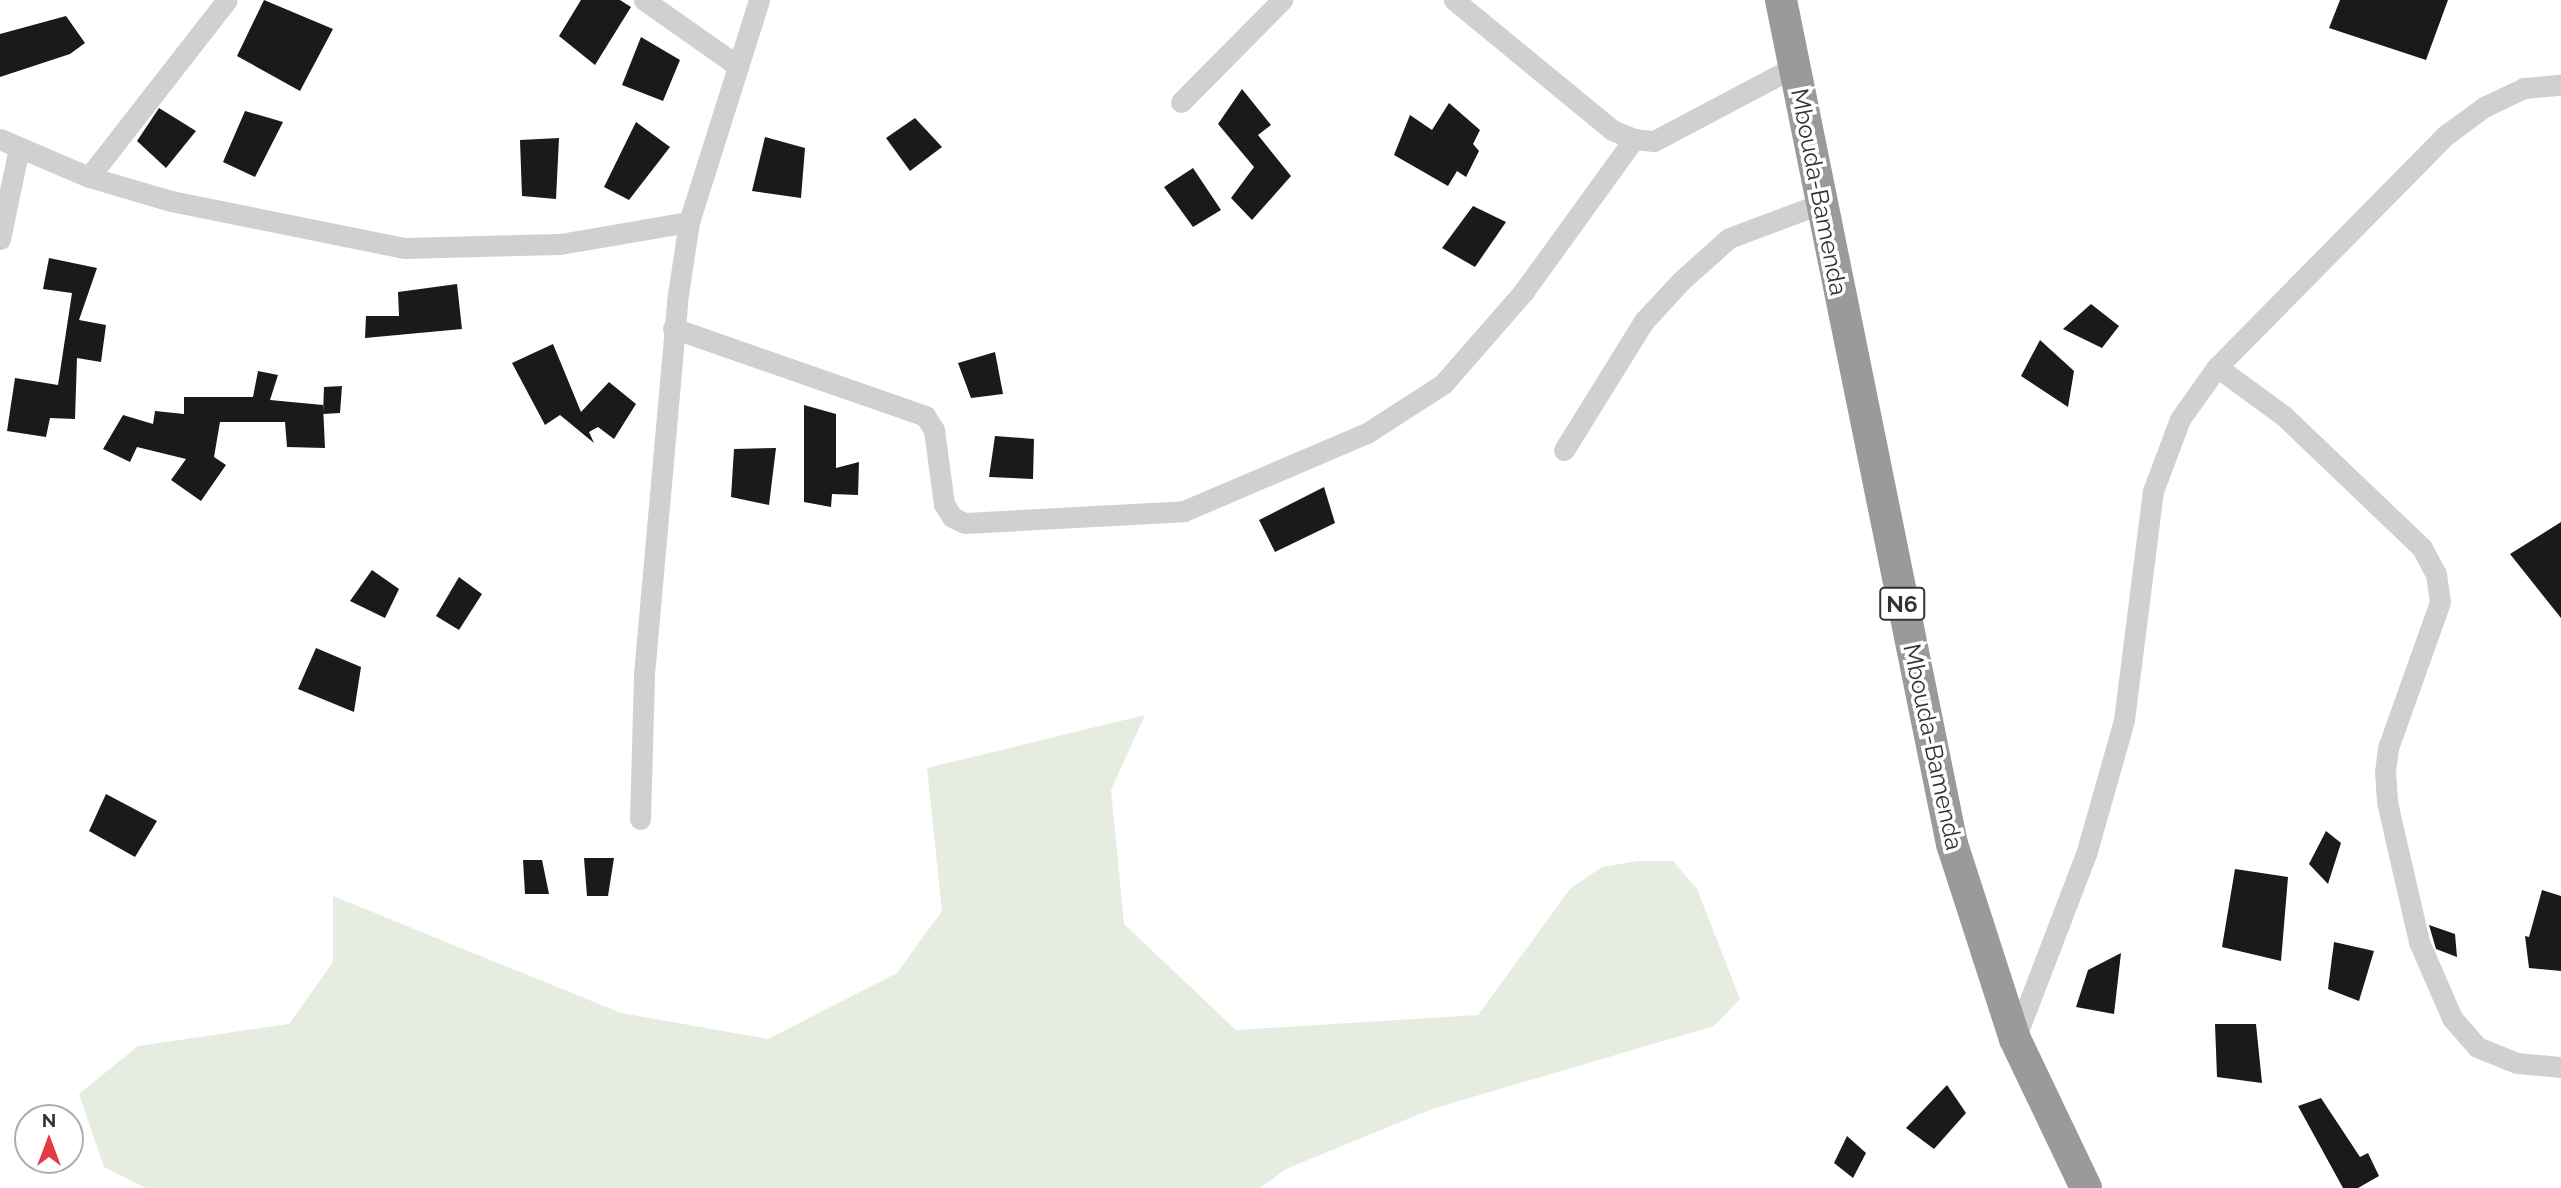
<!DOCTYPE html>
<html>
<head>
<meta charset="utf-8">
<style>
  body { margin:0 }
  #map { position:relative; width:2561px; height:1188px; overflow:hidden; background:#fff; font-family:Raleway,sans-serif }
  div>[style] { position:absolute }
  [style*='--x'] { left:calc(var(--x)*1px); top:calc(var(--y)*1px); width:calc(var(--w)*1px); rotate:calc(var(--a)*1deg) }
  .green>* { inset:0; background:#e6ecdf }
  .building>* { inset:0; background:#1a1a1a }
  .minor>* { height:21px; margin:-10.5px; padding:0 10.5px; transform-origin:10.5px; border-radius:10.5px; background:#d0d0d0 }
  .highway>* { height:32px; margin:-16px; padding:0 16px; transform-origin:16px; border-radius:16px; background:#9a9a9a }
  span { translate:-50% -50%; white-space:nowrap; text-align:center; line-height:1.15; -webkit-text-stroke:7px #fff; paint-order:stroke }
  .shield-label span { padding:2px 5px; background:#fff; border:2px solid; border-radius:5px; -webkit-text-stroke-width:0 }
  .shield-label { font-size:23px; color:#333; font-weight:700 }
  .street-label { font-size:24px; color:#333 }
  .north { position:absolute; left:14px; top:1104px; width:70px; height:70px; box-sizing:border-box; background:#fff; border:2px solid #adadad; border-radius:50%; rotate:0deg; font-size:19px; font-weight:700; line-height:28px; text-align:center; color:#333 }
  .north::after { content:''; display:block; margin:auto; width:24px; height:32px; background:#e63946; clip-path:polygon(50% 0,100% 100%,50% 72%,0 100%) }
</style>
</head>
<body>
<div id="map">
  <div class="green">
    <div style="clip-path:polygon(1145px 715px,1111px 790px,1124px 924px,1236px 1030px,1478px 1015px,1570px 889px,1602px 867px,1638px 861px,1673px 861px,1697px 889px,1740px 999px,1714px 1026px,1432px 1109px,1286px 1169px,1260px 1188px,146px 1188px,104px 1167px,79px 1094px,138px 1046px,289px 1024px,333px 962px,333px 896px,621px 1013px,768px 1039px,897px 973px,942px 911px,927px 768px)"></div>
  </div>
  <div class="building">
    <div style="clip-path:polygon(264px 0,333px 29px,300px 91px,237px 56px)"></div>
    <div style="clip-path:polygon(581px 0,620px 0,631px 7px,595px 65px,559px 36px)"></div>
    <div style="clip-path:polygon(2340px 0,2448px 0,2426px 60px,2329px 28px)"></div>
    <div style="clip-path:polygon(66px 16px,85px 43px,70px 54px,0 77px,0 34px)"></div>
    <div style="clip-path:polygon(641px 37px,680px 60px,663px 101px,622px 85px)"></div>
    <div style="clip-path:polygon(1242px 89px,1271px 125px,1258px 135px,1291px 176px,1252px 220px,1231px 198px,1254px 167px,1218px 124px)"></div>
    <div style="clip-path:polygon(1449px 103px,1480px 130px,1473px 144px,1479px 151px,1466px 177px,1457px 171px,1448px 186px,1394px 155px,1410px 115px,1432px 130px)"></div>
    <div style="clip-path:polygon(159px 108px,196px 131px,166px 168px,137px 141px)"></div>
    <div style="clip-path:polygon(245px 111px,283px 122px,255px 177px,223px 162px)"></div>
    <div style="clip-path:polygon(915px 118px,942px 147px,910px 171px,886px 138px)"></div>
    <div style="clip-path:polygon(636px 122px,670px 147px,629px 200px,604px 187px)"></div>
    <div style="clip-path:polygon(765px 137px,805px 148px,801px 198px,752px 191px)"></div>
    <div style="clip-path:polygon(559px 138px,556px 199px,522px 196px,520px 140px)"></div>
    <div style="clip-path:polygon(1193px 168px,1221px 210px,1193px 227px,1164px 187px)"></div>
    <div style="clip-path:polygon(1473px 206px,1506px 222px,1475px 267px,1442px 248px)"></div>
    <div style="clip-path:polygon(49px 258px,97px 268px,79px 320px,106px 325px,101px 362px,77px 358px,75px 419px,50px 418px,46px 437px,7px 431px,15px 378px,58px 385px,72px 293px,43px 289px)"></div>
    <div style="clip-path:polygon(457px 284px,462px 329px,365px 338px,366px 316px,399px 316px,398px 292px)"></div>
    <div style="clip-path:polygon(2091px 304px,2119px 326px,2102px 348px,2063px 329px)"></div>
    <div style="clip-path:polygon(2040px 340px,2074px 371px,2068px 407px,2021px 376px)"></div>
    <div style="clip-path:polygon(553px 344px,581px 412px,609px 382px,636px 404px,614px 439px,598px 427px,589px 432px,594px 443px,560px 415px,545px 425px,512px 363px)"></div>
    <div style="clip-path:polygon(995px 352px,1003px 394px,971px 398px,958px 363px)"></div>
    <div style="clip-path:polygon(258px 371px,278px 375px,270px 400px,323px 405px,325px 448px,287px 447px,285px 422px,220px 422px,214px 457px,226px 465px,201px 501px,171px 480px,186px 459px,137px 447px,130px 462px,103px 449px,123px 415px,153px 424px,155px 411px,184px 414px,184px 397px,253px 397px)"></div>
    <div style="clip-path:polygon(342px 386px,340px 413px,323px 414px,324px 387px)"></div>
    <div style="clip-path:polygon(804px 405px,836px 414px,836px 468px,859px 462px,858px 495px,832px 494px,831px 507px,804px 502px)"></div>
    <div style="clip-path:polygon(995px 436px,1034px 439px,1033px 479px,989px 477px)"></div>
    <div style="clip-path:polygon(776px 448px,769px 505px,731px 497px,734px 449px)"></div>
    <div style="clip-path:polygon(1324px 487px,1335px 523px,1275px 552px,1259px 520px)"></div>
    <div style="clip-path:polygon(2561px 522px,2561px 618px,2510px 554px)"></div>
    <div style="clip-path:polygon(372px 570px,399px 589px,385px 618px,350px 601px)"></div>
    <div style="clip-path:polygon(459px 577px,482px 594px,459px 630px,436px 616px)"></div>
    <div style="clip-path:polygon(316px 648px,361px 667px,354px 712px,298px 689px)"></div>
    <div style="clip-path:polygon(106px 794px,157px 821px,135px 857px,89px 831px)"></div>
    <div style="clip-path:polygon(2326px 831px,2341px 843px,2328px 884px,2309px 864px)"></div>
    <div style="clip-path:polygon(584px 858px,614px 858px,608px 896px,587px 896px)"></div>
    <div style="clip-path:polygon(523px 860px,542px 860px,549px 894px,525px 894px)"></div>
    <div style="clip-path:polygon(2235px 869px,2288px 877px,2281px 961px,2222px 947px)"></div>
    <div style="clip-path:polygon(2542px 890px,2561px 896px,2561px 971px,2529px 968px,2525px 936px,2529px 937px)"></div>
    <div style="clip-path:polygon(2429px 925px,2455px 934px,2457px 957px,2436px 949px)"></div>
    <div style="clip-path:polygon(2334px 942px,2374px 951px,2359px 1001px,2328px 989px)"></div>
    <div style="clip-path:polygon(2121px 953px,2114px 1014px,2076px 1007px,2088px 970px)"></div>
    <div style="clip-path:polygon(2215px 1024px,2256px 1024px,2262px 1083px,2217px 1077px)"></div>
    <div style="clip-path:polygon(1947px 1085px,1966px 1113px,1934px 1149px,1906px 1128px)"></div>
    <div style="clip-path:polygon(2321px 1098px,2360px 1157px,2368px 1153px,2379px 1176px,2358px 1188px,2343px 1188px,2298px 1106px)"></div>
    <div style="clip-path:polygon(1847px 1136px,1866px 1153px,1853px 1178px,1834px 1163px)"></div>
  </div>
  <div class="minor">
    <div style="--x:644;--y:0;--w:115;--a:35.1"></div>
    <div style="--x:1454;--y:0;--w:205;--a:39.4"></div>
    <div style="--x:1612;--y:130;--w:24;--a:22"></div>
    <div style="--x:1634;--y:139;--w:20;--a:6"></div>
    <div style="--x:1654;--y:141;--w:158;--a:-27.9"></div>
    <div style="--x:1181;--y:102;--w:144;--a:-45.3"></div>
    <div style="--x:0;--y:139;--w:97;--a:23.1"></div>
    <div style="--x:89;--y:177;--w:85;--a:16.3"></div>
    <div style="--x:171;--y:201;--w:238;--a:11.4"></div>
    <div style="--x:404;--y:248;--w:156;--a:-1.5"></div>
    <div style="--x:560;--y:244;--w:131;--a:-9.7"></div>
    <div style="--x:89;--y:177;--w:224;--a:-52.1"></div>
    <div style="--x:0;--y:239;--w:93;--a:-78.2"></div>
    <div style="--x:673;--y:328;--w:267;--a:19.2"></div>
    <div style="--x:925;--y:416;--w:17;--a:57"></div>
    <div style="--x:934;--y:430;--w:75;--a:82.3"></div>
    <div style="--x:944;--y:504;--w:15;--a:58"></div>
    <div style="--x:952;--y:517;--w:14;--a:25"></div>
    <div style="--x:965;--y:523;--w:219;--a:-3.1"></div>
    <div style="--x:1184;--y:511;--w:199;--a:-23.1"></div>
    <div style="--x:1367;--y:433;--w:90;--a:-32.8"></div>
    <div style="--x:1443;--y:384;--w:123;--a:-48.9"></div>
    <div style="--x:1524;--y:291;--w:188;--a:-54.1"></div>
    <div style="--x:2217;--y:367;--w:83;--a:36.2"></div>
    <div style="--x:2284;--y:416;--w:191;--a:43.7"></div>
    <div style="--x:2422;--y:548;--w:30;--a:62"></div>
    <div style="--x:2436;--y:574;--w:28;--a:82"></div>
    <div style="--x:2440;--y:602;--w:155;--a:109.6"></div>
    <div style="--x:2388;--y:748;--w:24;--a:97"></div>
    <div style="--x:2385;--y:772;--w:30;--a:86"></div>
    <div style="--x:2387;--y:802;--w:144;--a:77.1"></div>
    <div style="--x:2419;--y:942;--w:83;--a:66.5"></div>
    <div style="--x:2452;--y:1018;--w:38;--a:49"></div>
    <div style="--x:2477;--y:1047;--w:43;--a:21.8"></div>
    <div style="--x:2517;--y:1063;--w:44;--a:5.2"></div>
    <div style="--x:1564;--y:450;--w:152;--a:-58.2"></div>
    <div style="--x:1644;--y:321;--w:54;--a:-47.2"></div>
    <div style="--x:1681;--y:281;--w:64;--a:-41.9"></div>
    <div style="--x:1729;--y:238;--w:97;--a:-20.5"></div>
    <div style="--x:640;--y:819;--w:145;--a:-88.4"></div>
    <div style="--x:644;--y:674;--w:374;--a:-84.9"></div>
    <div style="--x:677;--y:301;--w:80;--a:-81.4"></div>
    <div style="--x:689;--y:222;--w:233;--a:-72.5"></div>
    <div style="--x:2015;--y:1039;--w:201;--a:-69"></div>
    <div style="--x:2087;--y:851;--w:136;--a:-74.2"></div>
    <div style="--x:2124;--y:720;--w:231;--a:-82.8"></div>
    <div style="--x:2153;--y:491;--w:77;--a:-69.4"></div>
    <div style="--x:2180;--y:419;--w:64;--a:-54.6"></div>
    <div style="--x:2217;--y:367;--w:326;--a:-45.4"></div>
    <div style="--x:2446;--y:135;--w:47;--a:-36.4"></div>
    <div style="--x:2484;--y:107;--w:44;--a:-25.4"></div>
    <div style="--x:2524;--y:88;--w:37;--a:-5"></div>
  </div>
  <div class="highway">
    <div style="--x:1781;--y:0;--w:861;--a:78.55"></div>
    <div style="--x:1952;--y:844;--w:205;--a:72.1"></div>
    <div style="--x:2015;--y:1039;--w:165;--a:64.5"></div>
  </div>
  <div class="shield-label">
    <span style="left:1902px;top:604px">N6</span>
  </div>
  <div class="street-label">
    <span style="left:1819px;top:192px;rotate:79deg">Mbouda-Bamenda</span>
    <span style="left:1933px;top:747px;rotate:78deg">Mbouda-Bamenda</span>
  </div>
  <div class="north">N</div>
</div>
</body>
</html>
